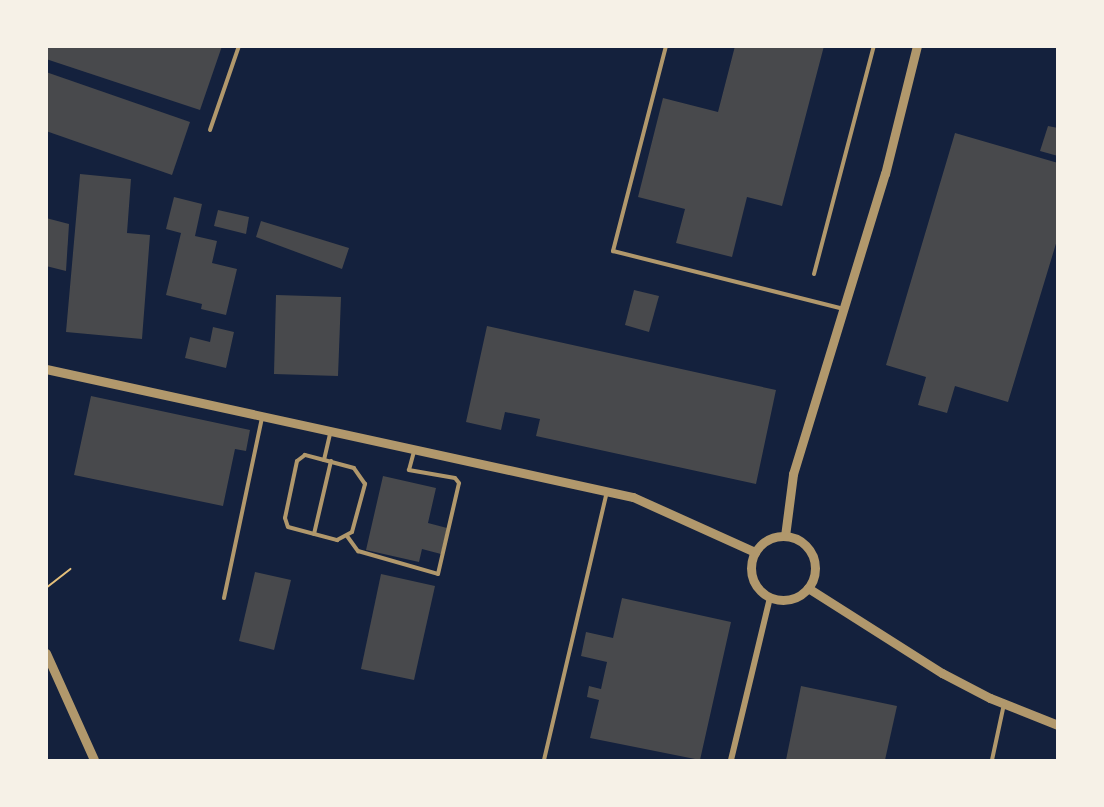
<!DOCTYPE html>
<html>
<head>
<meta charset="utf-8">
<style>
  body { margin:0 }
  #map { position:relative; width:1104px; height:807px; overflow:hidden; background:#14213d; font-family:"Roboto Condensed",sans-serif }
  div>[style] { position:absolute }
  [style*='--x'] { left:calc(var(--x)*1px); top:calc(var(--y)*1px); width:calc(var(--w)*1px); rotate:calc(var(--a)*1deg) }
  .building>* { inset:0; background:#48494c }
  .path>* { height:2px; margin:-1px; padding:0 1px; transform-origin:1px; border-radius:1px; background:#e5c07b }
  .service>* { height:4px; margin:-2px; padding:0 2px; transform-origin:2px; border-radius:2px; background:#b1986c }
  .minor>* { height:6px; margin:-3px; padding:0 3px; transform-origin:3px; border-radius:3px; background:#b1986c }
  .tertiary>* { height:9px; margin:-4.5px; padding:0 4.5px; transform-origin:4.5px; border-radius:4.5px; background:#b1986c }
  .tertiary>.ring { margin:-4.5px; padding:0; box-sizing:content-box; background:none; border:9px solid #b1986c; border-radius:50% }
  span { translate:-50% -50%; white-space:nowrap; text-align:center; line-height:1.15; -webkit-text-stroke:4.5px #f6f1e7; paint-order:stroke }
  .frame { position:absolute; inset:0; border:48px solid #f6f1e7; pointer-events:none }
</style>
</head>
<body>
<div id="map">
  <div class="building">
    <div style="clip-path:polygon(46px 46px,222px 46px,200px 110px,46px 59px)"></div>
    <div style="clip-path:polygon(735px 46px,824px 46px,782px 206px,747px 197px,732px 257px,676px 243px,685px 209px,638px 197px,663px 98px,718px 112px)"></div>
    <div style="clip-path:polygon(46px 72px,190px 122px,172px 175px,46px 131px)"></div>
    <div style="clip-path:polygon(1048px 126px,1058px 128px,1058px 156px,1040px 151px)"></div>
    <div style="clip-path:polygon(955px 133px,1058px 163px,1058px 237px,1008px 402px,955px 386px,947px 413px,918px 405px,926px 377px,886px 365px)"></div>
    <div style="clip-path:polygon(80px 174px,131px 179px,127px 233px,150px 235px,142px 339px,66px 332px)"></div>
    <div style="clip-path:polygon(174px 197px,202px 204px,195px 236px,217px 241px,212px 263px,237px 269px,226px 315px,201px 309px,202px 304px,166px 295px,181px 233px,166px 229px)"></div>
    <div style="clip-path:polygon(218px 210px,249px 217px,246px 234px,214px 226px)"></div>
    <div style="clip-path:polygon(46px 218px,69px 224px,66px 271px,46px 266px)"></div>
    <div style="clip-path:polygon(261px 221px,349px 248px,342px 269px,256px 237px)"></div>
    <div style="clip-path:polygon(634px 290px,659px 296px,649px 332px,625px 325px)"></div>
    <div style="clip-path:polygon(276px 295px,341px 297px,338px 376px,274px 374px)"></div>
    <div style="clip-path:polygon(487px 326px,776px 390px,756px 484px,536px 436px,540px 419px,505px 412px,501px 430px,466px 422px)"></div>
    <div style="clip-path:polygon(213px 327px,234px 332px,226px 368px,185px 358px,190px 337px,210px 342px)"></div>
    <div style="clip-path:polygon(91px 396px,250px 430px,246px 451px,235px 449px,223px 506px,74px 475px)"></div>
    <div style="clip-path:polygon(383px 476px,436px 488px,428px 523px,447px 528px,441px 554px,422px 549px,419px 562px,366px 550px)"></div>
    <div style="clip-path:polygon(255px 572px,291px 580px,274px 650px,239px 641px)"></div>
    <div style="clip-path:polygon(381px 574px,435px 586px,414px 680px,361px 669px)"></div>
    <div style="clip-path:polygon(622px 598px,731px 622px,700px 760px,590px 738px,599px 700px,587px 697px,589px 686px,601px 689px,607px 662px,581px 656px,586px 632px,613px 638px)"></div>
    <div style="clip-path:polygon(801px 686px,897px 706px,885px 760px,786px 760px)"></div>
  </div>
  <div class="path">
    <div style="--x:46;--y:588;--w:31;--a:-38"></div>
  </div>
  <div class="service">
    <div style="--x:666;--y:46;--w:212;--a:104.5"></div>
    <div style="--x:613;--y:251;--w:238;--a:14.1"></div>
    <div style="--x:210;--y:130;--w:89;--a:-71"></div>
    <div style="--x:814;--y:274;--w:236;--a:-75.3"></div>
    <div style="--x:324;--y:460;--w:20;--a:-165"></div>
    <div style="--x:305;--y:455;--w:10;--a:143"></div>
    <div style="--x:297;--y:461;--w:58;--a:101.9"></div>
    <div style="--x:285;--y:518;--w:9;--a:72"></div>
    <div style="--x:288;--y:527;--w:51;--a:14.9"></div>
    <div style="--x:337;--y:540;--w:17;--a:-28"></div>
    <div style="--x:352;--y:532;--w:50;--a:-74.8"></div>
    <div style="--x:365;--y:484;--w:19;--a:-125"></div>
    <div style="--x:354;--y:468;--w:31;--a:-165"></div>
    <div style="--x:324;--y:460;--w:28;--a:-77"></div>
    <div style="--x:314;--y:534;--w:75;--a:-76.9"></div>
    <div style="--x:347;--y:536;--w:19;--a:54"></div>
    <div style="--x:358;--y:551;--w:83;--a:16"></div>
    <div style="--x:438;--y:574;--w:93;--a:-77"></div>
    <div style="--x:459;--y:483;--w:6;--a:-129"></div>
    <div style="--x:455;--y:478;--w:47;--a:-170.1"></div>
    <div style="--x:409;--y:470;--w:20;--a:-75"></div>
    <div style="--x:224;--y:598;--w:185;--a:-78.1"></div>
    <div style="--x:544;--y:760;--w:275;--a:-76.8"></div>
    <div style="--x:992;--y:760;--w:57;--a:-77.9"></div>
  </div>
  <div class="minor">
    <div style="--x:731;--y:760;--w:168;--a:-76.5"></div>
  </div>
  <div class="tertiary">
    <div style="--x:46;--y:369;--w:601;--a:12.3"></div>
    <div style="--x:633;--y:497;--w:134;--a:24.3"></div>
    <div style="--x:785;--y:536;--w:63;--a:-82.6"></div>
    <div style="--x:793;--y:474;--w:314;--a:-73"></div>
    <div style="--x:885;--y:174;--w:132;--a:-76"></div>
    <div class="ring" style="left:751px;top:536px;width:55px;height:55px"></div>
    <div style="--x:808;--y:588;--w:159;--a:32.4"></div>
    <div style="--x:942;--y:673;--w:54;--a:27.5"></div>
    <div style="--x:990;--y:698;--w:73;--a:21.7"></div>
    <div style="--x:46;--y:653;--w:117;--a:65.8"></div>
  </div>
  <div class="frame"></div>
</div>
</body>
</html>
